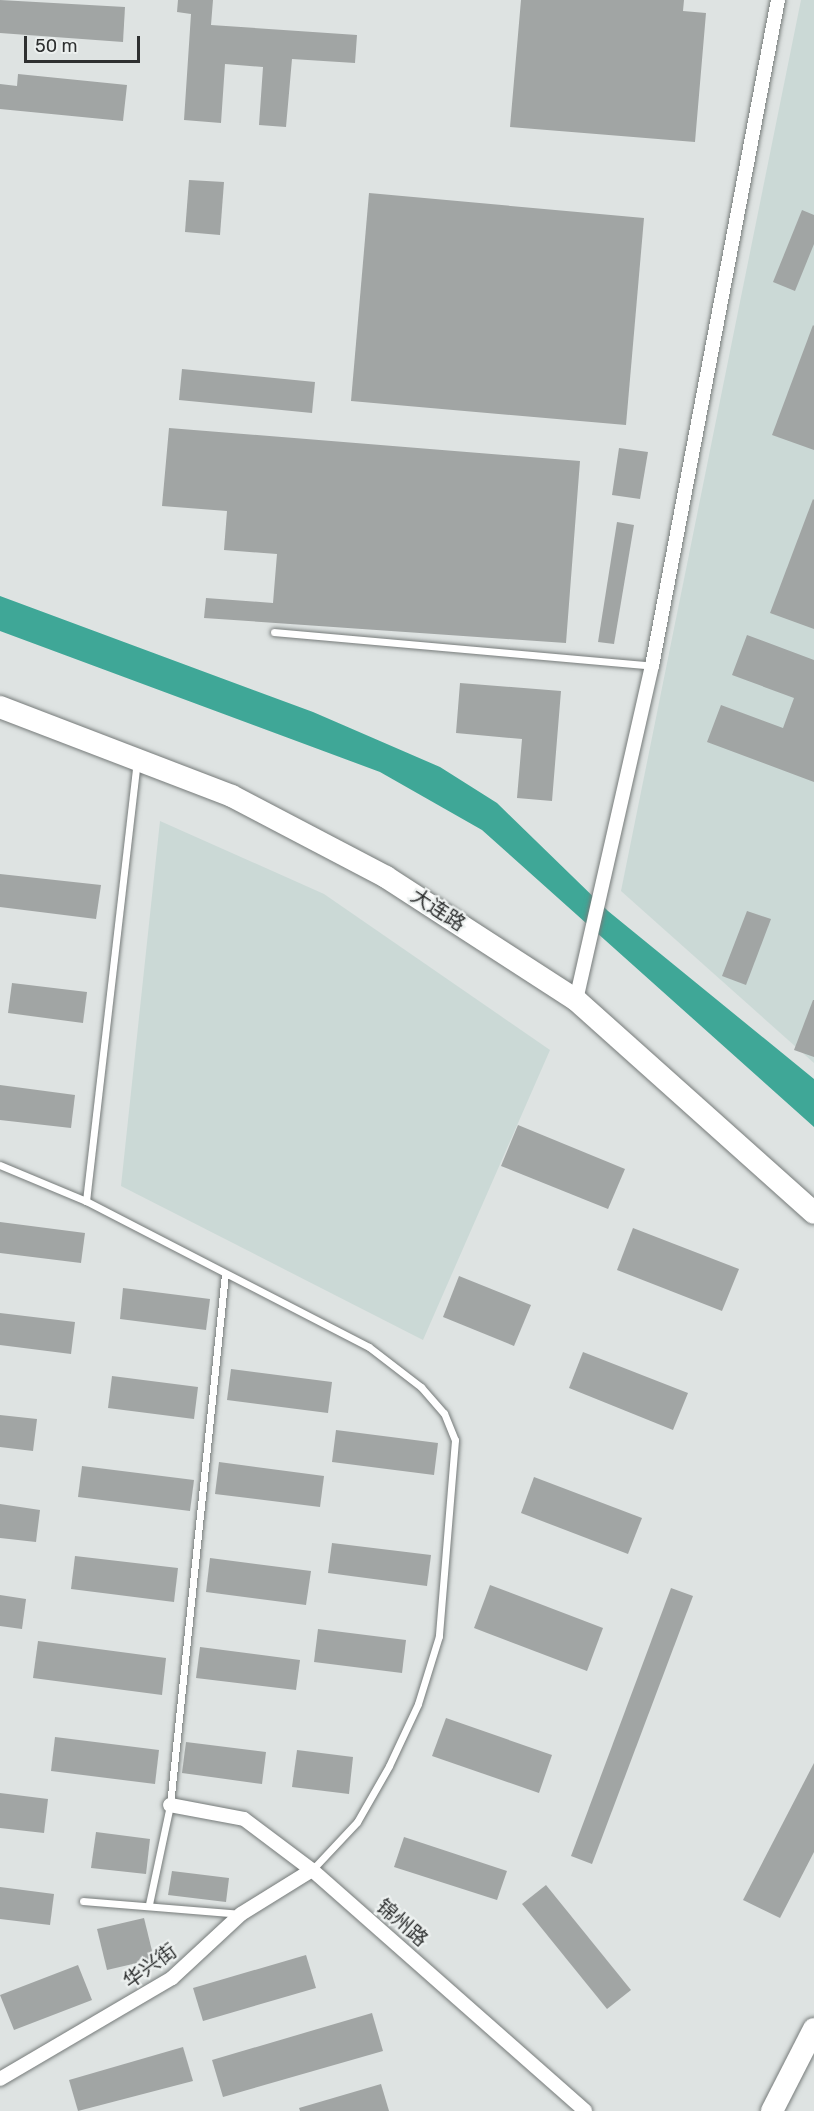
<!DOCTYPE html>
<html>
<head>
<meta charset="utf-8">
<style>
  body { margin:0 }
  #map { position:relative; width:814px; height:2111px; overflow:hidden; background:#dee3e2; font-family:Rubik,"Noto Sans SC",sans-serif }
  div>[style] { position:absolute }
  [style*='--x'] { left:calc(var(--x)*1px); top:calc(var(--y)*1px); width:calc(var(--w)*1px); rotate:calc(var(--a)*1deg) }
  .built>* { inset:0; background:#cbd9d6 }
  .water>* { inset:0; background:#3fa797 }
  .building>* { inset:0; background:#a1a5a4 }
  .roads { filter:drop-shadow(0 0 2px #767b7a) drop-shadow(0 0 2px #767b7a) }
  .service>* { height:7px; margin:-3.5px; padding:0 3.5px; transform-origin:3.5px; border-radius:3.5px; background:#fff }
  .minor>* { height:14px; margin:-7px; padding:0 7px; transform-origin:7px; border-radius:7px; background:#fff }
  .primary>* { height:22px; margin:-11px; padding:0 11px; transform-origin:11px; border-radius:11px; background:#fff }
  span { translate:-50% -50%; white-space:nowrap; text-align:center; line-height:1.15; -webkit-text-stroke:4.5px #ecf0ef; paint-order:stroke }
  .street-label { font-size:20px; color:#2e3030 }
  .scale { position:absolute; left:24px; top:36px; width:116px; height:27px; box-sizing:border-box; border:3px solid #2e3030; border-top:0; padding-left:8px; font-size:18px; line-height:21px; white-space:nowrap; color:#2e3030; -webkit-text-stroke:4px #ecf0ef; paint-order:stroke }
</style>
</head>
<body>
<div id="map">
  <div class="built">
    <div style="clip-path:polygon(801px 0,814px 0,814px 1063px,621px 891px)"></div>
    <div style="clip-path:polygon(160px 821px,324px 894px,550px 1050px,423px 1340px,121px 1186px)"></div>
  </div>
  <div class="water">
    <div style="clip-path:polygon(0 596px,313px 712px,440px 767px,497px 803px,608px 911px,814px 1079px,814px 1127px,482px 830px,380px 772px,0 631px)"></div>
  </div>
  <div class="building">
    <div style="clip-path:polygon(0 0,125px 7px,123px 42px,0 33px)"></div>
    <div style="clip-path:polygon(178px 0,213px 0,211px 25px,357px 35px,355px 63px,292px 59px,286px 127px,259px 125px,263px 67px,225px 64px,221px 123px,184px 120px,191px 14px,177px 12px)"></div>
    <div style="clip-path:polygon(521px 0,684px 0,683px 11px,706px 13px,695px 142px,510px 127px)"></div>
    <div style="clip-path:polygon(18px 74px,127px 85px,123px 121px,0 109px,0 84px,17px 86px)"></div>
    <div style="clip-path:polygon(189px 180px,224px 182px,220px 235px,185px 232px)"></div>
    <div style="clip-path:polygon(369px 193px,644px 218px,626px 425px,351px 401px)"></div>
    <div style="clip-path:polygon(802px 210px,814px 215px,814px 244px,795px 291px,773px 282px)"></div>
    <div style="clip-path:polygon(813px 325px,814px 326px,814px 450px,772px 435px)"></div>
    <div style="clip-path:polygon(182px 369px,315px 382px,312px 413px,179px 400px)"></div>
    <div style="clip-path:polygon(169px 428px,580px 461px,566px 643px,204px 618px,206px 598px,273px 603px,277px 554px,224px 550px,227px 511px,162px 506px)"></div>
    <div style="clip-path:polygon(619px 448px,648px 452px,640px 499px,612px 495px)"></div>
    <div style="clip-path:polygon(813px 499px,814px 500px,814px 629px,770px 613px)"></div>
    <div style="clip-path:polygon(617px 522px,634px 525px,614px 644px,598px 642px)"></div>
    <div style="clip-path:polygon(747px 635px,814px 660px,814px 782px,707px 742px,721px 705px,783px 728px,794px 698px,732px 675px)"></div>
    <div style="clip-path:polygon(460px 683px,561px 691px,552px 801px,517px 798px,522px 739px,456px 733px)"></div>
    <div style="clip-path:polygon(0 874px,101px 885px,96px 919px,0 907px)"></div>
    <div style="clip-path:polygon(747px 911px,771px 919px,746px 985px,722px 976px)"></div>
    <div style="clip-path:polygon(12px 983px,87px 992px,83px 1023px,8px 1013px)"></div>
    <div style="clip-path:polygon(813px 1000px,814px 1000px,814px 1057px,794px 1050px)"></div>
    <div style="clip-path:polygon(0 1085px,75px 1095px,71px 1128px,0 1120px)"></div>
    <div style="clip-path:polygon(518px 1125px,625px 1169px,608px 1209px,501px 1166px)"></div>
    <div style="clip-path:polygon(0 1222px,85px 1233px,81px 1263px,0 1253px)"></div>
    <div style="clip-path:polygon(633px 1228px,739px 1269px,722px 1311px,617px 1270px)"></div>
    <div style="clip-path:polygon(459px 1276px,531px 1305px,514px 1346px,443px 1317px)"></div>
    <div style="clip-path:polygon(123px 1288px,210px 1299px,206px 1330px,120px 1319px)"></div>
    <div style="clip-path:polygon(0 1313px,75px 1322px,71px 1354px,0 1345px)"></div>
    <div style="clip-path:polygon(583px 1352px,688px 1393px,673px 1430px,569px 1388px)"></div>
    <div style="clip-path:polygon(231px 1369px,332px 1382px,328px 1413px,227px 1400px)"></div>
    <div style="clip-path:polygon(112px 1376px,198px 1387px,194px 1419px,108px 1408px)"></div>
    <div style="clip-path:polygon(0 1415px,37px 1419px,33px 1451px,0 1447px)"></div>
    <div style="clip-path:polygon(336px 1430px,438px 1443px,434px 1475px,332px 1462px)"></div>
    <div style="clip-path:polygon(219px 1462px,324px 1476px,320px 1507px,215px 1494px)"></div>
    <div style="clip-path:polygon(82px 1466px,194px 1480px,190px 1511px,78px 1497px)"></div>
    <div style="clip-path:polygon(534px 1477px,642px 1518px,628px 1554px,521px 1513px)"></div>
    <div style="clip-path:polygon(0 1504px,40px 1510px,36px 1542px,0 1538px)"></div>
    <div style="clip-path:polygon(332px 1543px,431px 1555px,427px 1586px,328px 1573px)"></div>
    <div style="clip-path:polygon(75px 1556px,178px 1568px,174px 1602px,71px 1589px)"></div>
    <div style="clip-path:polygon(210px 1558px,311px 1571px,306px 1605px,206px 1592px)"></div>
    <div style="clip-path:polygon(490px 1585px,603px 1628px,587px 1671px,474px 1628px)"></div>
    <div style="clip-path:polygon(671px 1588px,693px 1596px,592px 1864px,571px 1856px)"></div>
    <div style="clip-path:polygon(0 1595px,26px 1599px,22px 1629px,0 1626px)"></div>
    <div style="clip-path:polygon(318px 1629px,406px 1640px,402px 1673px,314px 1662px)"></div>
    <div style="clip-path:polygon(38px 1641px,166px 1658px,162px 1695px,33px 1678px)"></div>
    <div style="clip-path:polygon(200px 1647px,300px 1660px,296px 1690px,196px 1678px)"></div>
    <div style="clip-path:polygon(446px 1718px,552px 1755px,539px 1793px,432px 1756px)"></div>
    <div style="clip-path:polygon(55px 1737px,159px 1750px,155px 1784px,51px 1771px)"></div>
    <div style="clip-path:polygon(186px 1742px,266px 1752px,262px 1784px,182px 1773px)"></div>
    <div style="clip-path:polygon(297px 1750px,353px 1757px,349px 1794px,292px 1787px)"></div>
    <div style="clip-path:polygon(814px 1763px,814px 1852px,780px 1918px,743px 1900px)"></div>
    <div style="clip-path:polygon(0 1793px,48px 1799px,44px 1833px,0 1828px)"></div>
    <div style="clip-path:polygon(96px 1832px,150px 1839px,146px 1874px,91px 1868px)"></div>
    <div style="clip-path:polygon(404px 1837px,507px 1871px,497px 1900px,394px 1867px)"></div>
    <div style="clip-path:polygon(172px 1871px,229px 1878px,226px 1902px,168px 1895px)"></div>
    <div style="clip-path:polygon(546px 1885px,631px 1990px,607px 2009px,522px 1904px)"></div>
    <div style="clip-path:polygon(0 1887px,54px 1894px,50px 1925px,0 1919px)"></div>
    <div style="clip-path:polygon(144px 1918px,154px 1959px,107px 1970px,97px 1929px)"></div>
    <div style="clip-path:polygon(306px 1955px,316px 1988px,203px 2021px,193px 1988px)"></div>
    <div style="clip-path:polygon(78px 1965px,92px 2000px,14px 2030px,0 1995px)"></div>
    <div style="clip-path:polygon(372px 2013px,383px 2051px,223px 2097px,212px 2060px)"></div>
    <div style="clip-path:polygon(183px 2047px,193px 2081px,78px 2111px,69px 2080px)"></div>
    <div style="clip-path:polygon(381px 2084px,389px 2111px,300px 2111px,299px 2108px)"></div>
  </div>
  <div class="roads">
    <div class="service">
      <div style="--x:274;--y:632;--w:380;--a:5.1"></div>
      <div style="--x:0;--y:1165;--w:93;--a:22.7"></div>
      <div style="--x:86;--y:1201;--w:318;--a:27.3"></div>
      <div style="--x:369;--y:1347;--w:66;--a:37.6"></div>
      <div style="--x:421;--y:1387;--w:35;--a:49"></div>
      <div style="--x:444;--y:1413;--w:29;--a:68"></div>
      <div style="--x:455;--y:1440;--w:197;--a:94.7"></div>
      <div style="--x:439;--y:1636;--w:71;--a:107.2"></div>
      <div style="--x:418;--y:1704;--w:68;--a:115.1"></div>
      <div style="--x:389;--y:1766;--w:64;--a:119.7"></div>
      <div style="--x:357;--y:1822;--w:66;--a:133.2"></div>
      <div style="--x:86;--y:1201;--w:442;--a:-83.4"></div>
      <div style="--x:83;--y:1901;--w:159;--a:4.7"></div>
      <div style="--x:149;--y:1904;--w:101;--a:-78"></div>
      <div style="--x:170;--y:1805;--w:534;--a:-84.09"></div>
    </div>
    <div class="minor">
      <div style="--x:576;--y:1000;--w:343;--a:-77.2"></div>
      <div style="--x:652;--y:666;--w:678;--a:-79.29"></div>
      <div style="--x:170;--y:1805;--w:75;--a:10.7"></div>
      <div style="--x:244;--y:1819;--w:85;--a:36.9"></div>
      <div style="--x:312;--y:1870;--w:364;--a:41.4"></div>
      <div style="--x:0;--y:2079;--w:199;--a:-30.4"></div>
      <div style="--x:172;--y:1978;--w:94;--a:-42.8"></div>
      <div style="--x:241;--y:1914;--w:84;--a:-31.8"></div>
    </div>
    <div class="primary">
      <div style="--x:0;--y:707;--w:248;--a:21"></div>
      <div style="--x:232;--y:796;--w:174;--a:27.7"></div>
      <div style="--x:386;--y:877;--w:226;--a:32.9"></div>
      <div style="--x:576;--y:1000;--w:319;--a:41.8"></div>
      <div style="--x:772;--y:2111;--w:92;--a:-62.9"></div>
    </div>
  </div>
  <div class="street-label">
    <span style="left:438px;top:910px;rotate:33deg">大连路</span>
    <span style="left:402px;top:1923px;rotate:41deg">锦州路</span>
    <span style="left:150px;top:1966px;rotate:-36deg">华兴街</span>
  </div>
  <div class="scale">50 m</div>
</div>
</body>
</html>
